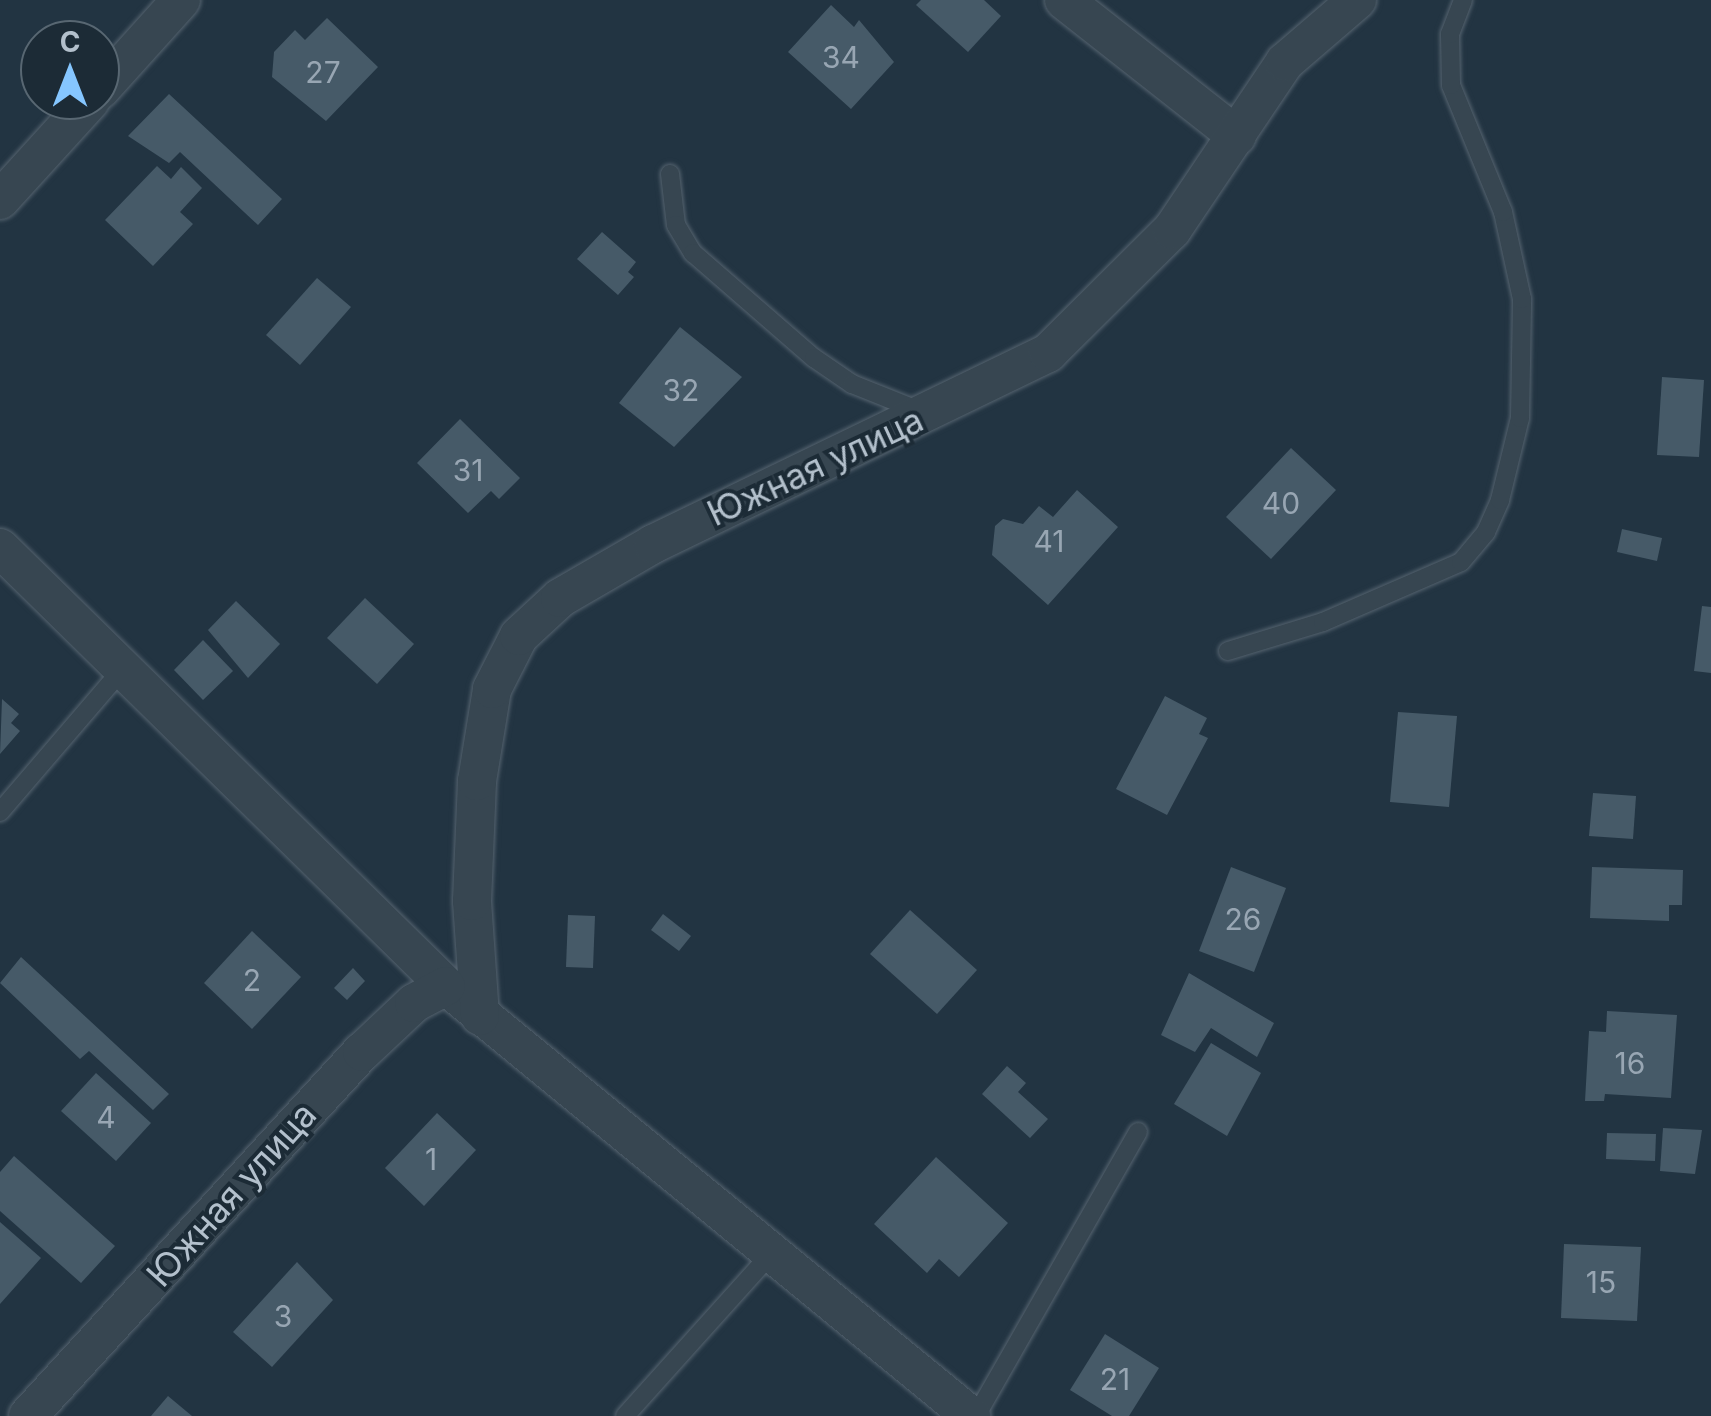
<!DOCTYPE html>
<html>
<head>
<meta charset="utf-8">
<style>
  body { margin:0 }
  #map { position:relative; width:1711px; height:1416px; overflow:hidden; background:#223442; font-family:Inter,sans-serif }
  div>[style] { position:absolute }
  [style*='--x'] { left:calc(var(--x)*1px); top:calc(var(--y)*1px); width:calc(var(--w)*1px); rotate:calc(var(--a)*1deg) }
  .building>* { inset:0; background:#465a68 }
  .roads { filter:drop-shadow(0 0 2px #55636f) drop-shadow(0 0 2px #55636f) }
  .lane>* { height:18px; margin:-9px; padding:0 9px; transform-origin:9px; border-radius:9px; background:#374651 }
  .street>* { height:38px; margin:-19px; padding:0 19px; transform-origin:19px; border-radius:19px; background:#374651 }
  span { translate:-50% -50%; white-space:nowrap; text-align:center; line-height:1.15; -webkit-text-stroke:8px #1c2b36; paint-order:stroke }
  .number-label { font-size:30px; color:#98a6b3 }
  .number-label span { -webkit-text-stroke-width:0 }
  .street-label { font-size:35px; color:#b3c0cc }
  .north { position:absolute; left:20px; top:20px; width:100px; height:100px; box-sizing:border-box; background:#1c2b36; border:2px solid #586772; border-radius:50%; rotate:0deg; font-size:28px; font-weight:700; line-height:40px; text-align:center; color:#b3c0cc }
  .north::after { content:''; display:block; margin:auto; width:35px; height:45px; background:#85c6ff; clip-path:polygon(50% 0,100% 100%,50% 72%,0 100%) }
</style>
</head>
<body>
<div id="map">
  <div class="building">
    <div style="clip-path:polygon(921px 0,984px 0,1001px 16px,968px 52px,916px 5px)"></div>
    <div style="clip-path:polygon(831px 5px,854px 27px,859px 20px,894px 62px,851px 109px,788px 52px)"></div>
    <div style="clip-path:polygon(327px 18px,378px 67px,326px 121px,272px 77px,274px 52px,295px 30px,305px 40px)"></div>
    <div style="clip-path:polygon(169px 94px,282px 199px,258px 225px,180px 152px,169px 163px,128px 136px)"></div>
    <div style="clip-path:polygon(157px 166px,171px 179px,181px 167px,202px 188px,180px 212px,193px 224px,153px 266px,105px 220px)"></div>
    <div style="clip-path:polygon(602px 232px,636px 262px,628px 272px,634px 277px,618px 295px,577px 259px)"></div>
    <div style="clip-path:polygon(317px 278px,351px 307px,300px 365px,266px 335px)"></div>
    <div style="clip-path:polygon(680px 327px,742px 377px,674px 447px,619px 403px)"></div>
    <div style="clip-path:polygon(1662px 377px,1704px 380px,1699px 457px,1657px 455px)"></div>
    <div style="clip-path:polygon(460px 419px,520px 478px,499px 499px,491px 491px,468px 513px,417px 463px)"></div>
    <div style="clip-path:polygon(1291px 448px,1336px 490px,1271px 559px,1226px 517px)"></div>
    <div style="clip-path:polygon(1077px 490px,1118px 527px,1048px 605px,992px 555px,995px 526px,1003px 519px,1023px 524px,1039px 506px,1053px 517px)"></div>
    <div style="clip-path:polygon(1622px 529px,1662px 538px,1657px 561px,1617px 552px)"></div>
    <div style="clip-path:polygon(365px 598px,414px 644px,377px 684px,327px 638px)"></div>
    <div style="clip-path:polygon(236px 601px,280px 644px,248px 678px,208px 630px)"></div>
    <div style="clip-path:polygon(1702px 606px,1711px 607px,1711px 673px,1694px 671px)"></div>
    <div style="clip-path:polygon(203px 640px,233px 671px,203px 700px,174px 670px)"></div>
    <div style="clip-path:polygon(1165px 696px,1207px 718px,1199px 734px,1208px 738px,1167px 815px,1116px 789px)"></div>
    <div style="clip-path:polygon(2px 699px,19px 714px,11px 723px,20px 731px,0 754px)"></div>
    <div style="clip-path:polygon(1398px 712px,1457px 716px,1449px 807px,1390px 802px)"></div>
    <div style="clip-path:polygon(1593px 793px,1636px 796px,1633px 839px,1589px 836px)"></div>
    <div style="clip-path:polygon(1231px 867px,1286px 888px,1254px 972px,1199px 951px)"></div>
    <div style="clip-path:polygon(1592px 867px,1683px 870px,1682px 905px,1669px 905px,1669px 921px,1590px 918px)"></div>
    <div style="clip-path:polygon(910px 910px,977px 970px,937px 1014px,870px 954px)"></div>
    <div style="clip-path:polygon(663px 914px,691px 936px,679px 951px,651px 930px)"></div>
    <div style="clip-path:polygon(568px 915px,595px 916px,593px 968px,566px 967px)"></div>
    <div style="clip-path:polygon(252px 931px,301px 977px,252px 1029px,204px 983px)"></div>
    <div style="clip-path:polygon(21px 957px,169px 1094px,153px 1110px,89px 1051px,80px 1059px,0 983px)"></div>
    <div style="clip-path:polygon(353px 968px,365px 981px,347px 1000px,334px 988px)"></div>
    <div style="clip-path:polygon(1189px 973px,1274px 1023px,1257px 1057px,1211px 1028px,1195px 1052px,1161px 1035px)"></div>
    <div style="clip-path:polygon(1607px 1011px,1677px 1015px,1671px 1098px,1605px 1094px,1604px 1101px,1585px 1101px,1589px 1031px,1606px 1032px)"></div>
    <div style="clip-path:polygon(1211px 1043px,1261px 1073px,1227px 1136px,1174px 1104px)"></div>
    <div style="clip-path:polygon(1007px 1066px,1026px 1083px,1018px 1092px,1048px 1119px,1030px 1138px,982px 1094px)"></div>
    <div style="clip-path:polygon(96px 1073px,151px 1123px,116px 1161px,61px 1111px)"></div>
    <div style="clip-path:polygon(437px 1113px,476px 1150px,424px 1206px,385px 1168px)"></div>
    <div style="clip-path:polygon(1663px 1128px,1702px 1130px,1695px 1174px,1660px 1171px)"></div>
    <div style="clip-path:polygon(1607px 1133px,1656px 1134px,1655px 1161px,1606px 1159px)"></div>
    <div style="clip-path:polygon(14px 1156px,115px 1246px,81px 1283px,0 1211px,0 1172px)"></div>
    <div style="clip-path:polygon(936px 1157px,1008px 1223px,959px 1277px,939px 1259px,927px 1273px,874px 1224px)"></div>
    <div style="clip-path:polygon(0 1222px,41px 1258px,0 1304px)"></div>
    <div style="clip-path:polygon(1564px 1244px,1641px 1247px,1637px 1321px,1561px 1318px)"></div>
    <div style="clip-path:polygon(297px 1262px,333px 1300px,272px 1367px,233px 1332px)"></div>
    <div style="clip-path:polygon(1105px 1334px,1159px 1368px,1129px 1416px,1112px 1416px,1070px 1390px)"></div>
    <div style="clip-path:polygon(168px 1396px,192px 1416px,151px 1416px)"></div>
  </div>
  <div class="roads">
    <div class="lane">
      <div style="--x:670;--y:174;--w:51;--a:83.3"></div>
      <div style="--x:676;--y:225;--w:33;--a:59"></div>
      <div style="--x:693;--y:253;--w:160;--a:41"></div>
      <div style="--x:814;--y:358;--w:46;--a:34.4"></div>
      <div style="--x:852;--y:384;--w:73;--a:21.7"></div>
      <div style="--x:1228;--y:651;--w:99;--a:-17"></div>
      <div style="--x:1323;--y:622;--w:150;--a:-23.5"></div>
      <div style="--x:1461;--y:562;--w:39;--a:-50"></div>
      <div style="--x:1486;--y:532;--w:35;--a:-66"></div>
      <div style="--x:1500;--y:500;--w:84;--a:-76.3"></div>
      <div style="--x:1520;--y:418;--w:119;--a:-89"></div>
      <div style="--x:1522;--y:299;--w:89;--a:-102.3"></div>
      <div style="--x:1503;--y:212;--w:137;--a:-112.3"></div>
      <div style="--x:1451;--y:85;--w:51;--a:-91.1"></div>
      <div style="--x:1450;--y:34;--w:36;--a:-69"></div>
      <div style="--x:0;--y:812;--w:186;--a:-49.4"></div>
      <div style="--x:625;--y:1416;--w:219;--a:-48"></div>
      <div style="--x:976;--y:1416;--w:327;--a:-60.3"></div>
    </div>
    <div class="street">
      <div style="--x:1064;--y:0;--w:220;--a:38.2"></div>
      <div style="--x:100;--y:90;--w:121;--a:-48"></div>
      <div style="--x:0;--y:200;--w:135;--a:-47.7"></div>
      <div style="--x:0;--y:548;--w:625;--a:44.48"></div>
      <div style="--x:446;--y:986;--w:679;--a:39.32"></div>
      <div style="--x:480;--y:1016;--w:115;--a:-94"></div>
      <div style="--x:472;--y:901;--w:120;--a:-87.6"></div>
      <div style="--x:477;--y:781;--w:93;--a:-80.7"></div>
      <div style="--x:492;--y:689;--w:59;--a:-63"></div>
      <div style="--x:519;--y:636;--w:56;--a:-42.8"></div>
      <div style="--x:560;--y:598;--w:108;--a:-30.1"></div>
      <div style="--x:653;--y:544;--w:439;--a:-25.8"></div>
      <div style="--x:1048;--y:353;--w:175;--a:-44.8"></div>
      <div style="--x:1172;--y:230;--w:202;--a:-56.1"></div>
      <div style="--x:1285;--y:62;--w:95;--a:-40.7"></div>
      <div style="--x:28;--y:1416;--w:494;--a:-47.5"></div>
      <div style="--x:362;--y:1052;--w:71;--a:-43.3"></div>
      <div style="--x:414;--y:1003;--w:36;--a:-28"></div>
    </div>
  </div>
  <div class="number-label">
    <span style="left:841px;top:57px">34</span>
    <span style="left:323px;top:72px">27</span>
    <span style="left:681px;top:390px">32</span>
    <span style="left:468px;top:470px">31</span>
    <span style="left:1281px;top:503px">40</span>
    <span style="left:1049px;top:541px">41</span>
    <span style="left:1243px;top:919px">26</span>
    <span style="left:252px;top:980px">2</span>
    <span style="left:1630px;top:1063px">16</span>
    <span style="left:106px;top:1117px">4</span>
    <span style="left:431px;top:1159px">1</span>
    <span style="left:1601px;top:1282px">15</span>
    <span style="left:283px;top:1316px">3</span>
    <span style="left:1115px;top:1379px">21</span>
  </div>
  <div class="street-label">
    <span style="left:815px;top:466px;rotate:-25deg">Южная улица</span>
    <span style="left:231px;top:1194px;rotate:-48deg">Южная улица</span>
  </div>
  <div class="north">С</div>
</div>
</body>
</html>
